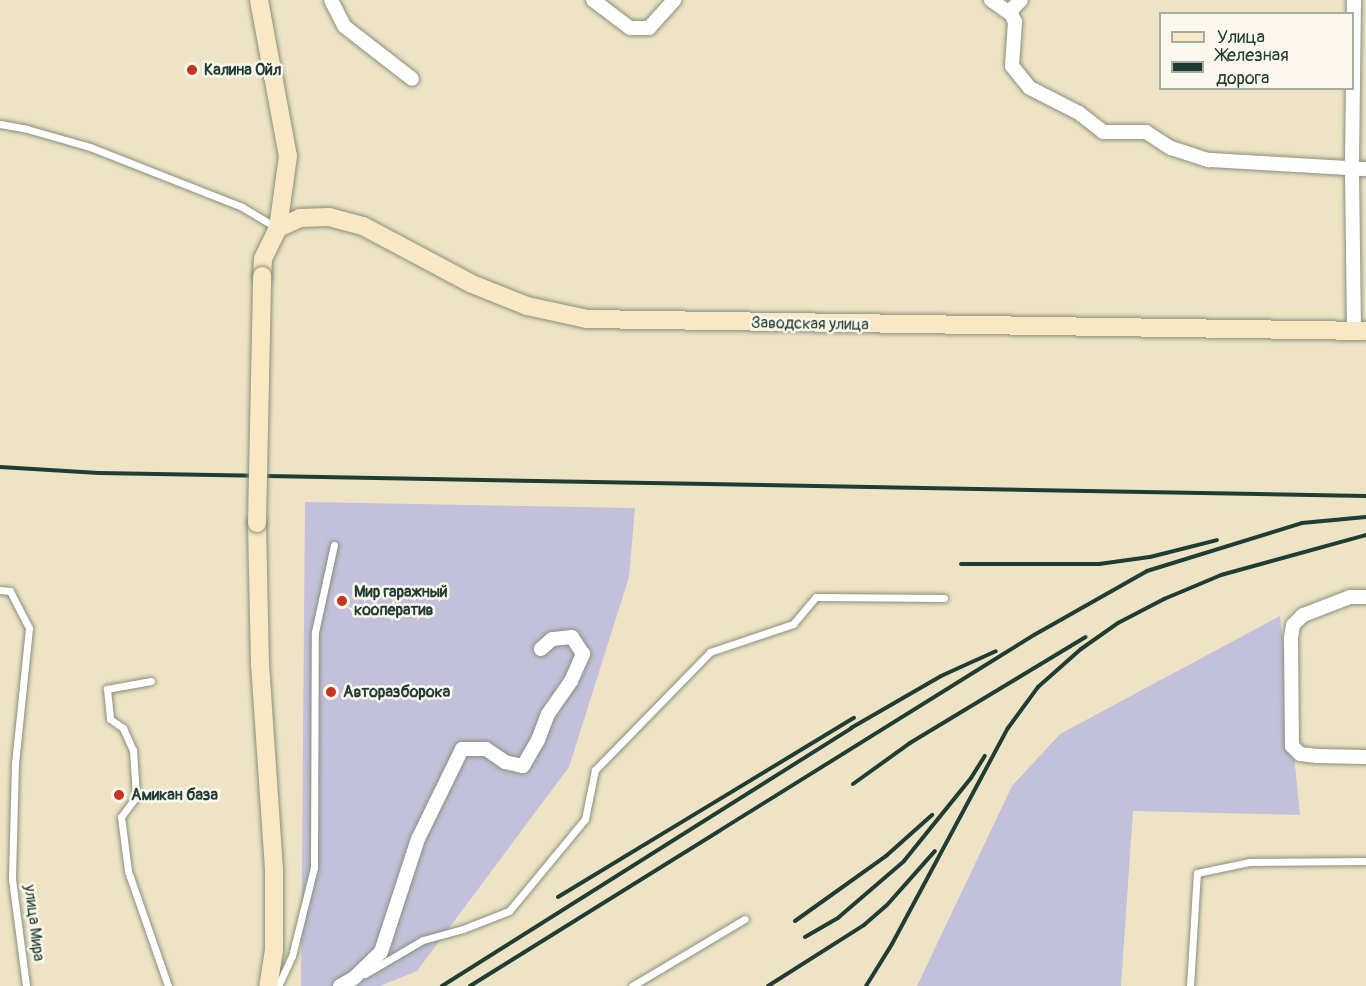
<!DOCTYPE html>
<html>
<head>
<meta charset="utf-8">
<style>
  body { margin:0 }
  #map { position:relative; width:1366px; height:986px; overflow:hidden; background:#eee4c5; font-family:Pangolin,sans-serif }
  div>[style] { position:absolute }
  [style*='--x'] { left:calc(var(--x)*1px); top:calc(var(--y)*1px); width:calc(var(--w)*1px); rotate:calc(var(--a)*1deg) }
  .industrial>* { inset:0; background:#c3c0db }
  .roads { filter:drop-shadow(0 0 2px #86907c) drop-shadow(0 0 2px #86907c) }
  .lane>* { height:7px; margin:-3.5px; padding:0 3.5px; transform-origin:3.5px; border-radius:3.5px; background:#fff }
  .street>* { height:14px; margin:-7px; padding:0 7px; transform-origin:7px; border-radius:7px; background:#fff }
  .secondary>* { height:18px; margin:-9px; padding:0 9px; transform-origin:9px; border-radius:9px; background:#fae7c3 }
  .rail>* { height:4px; margin:-2px; padding:0 2px; transform-origin:2px; border-radius:2px; background:#1f3d34 }
  .bridges { filter:drop-shadow(0 0 2px #86907c) drop-shadow(0 0 2px #86907c) }
  .secondary-bridge>* { height:18px; margin:-9px; padding:0 9px; transform-origin:9px; border-radius:9px; background:#fae7c3 }
  .dots>* { width:16px; height:16px; translate:-50% -50%; box-sizing:border-box; border:3px solid #fbf7ec; border-radius:50% }
  span { translate:-50% -50%; white-space:nowrap; text-align:center; line-height:1.15; -webkit-text-stroke:5px #fbf7ec; paint-order:stroke }
  .poi-label { font-size:16px; color:#1f3d34; font-weight:700 }
  .left { translate:0 -50%; text-align:left }
  .street-label { font-size:16px; color:#1f3d34 }
  .legend { position:absolute; left:1159px; top:12px; width:195px; height:78px; box-sizing:border-box; background:#fbf7ec; border:2px solid #a3ada2; margin:0; padding:8px 10px; list-style:none; font-size:18px; color:#1f3d34 }
  .legend li { display:flex; align-items:center; gap:12px; height:30px }
  .legend b { width:30px; border:2px solid #a3ada2 }
</style>
</head>
<body>
<div id="map">
  <div class="industrial">
    <div style="clip-path:polygon(305px 502px,635px 508px,629px 577px,569px 767px,417px 971px,380px 986px,301px 986px)"></div>
    <div style="clip-path:polygon(1280px 616px,1300px 815px,1133px 811px,1121px 986px,917px 986px,1012px 786px,1060px 734px)"></div>
  </div>
  <div class="roads">
    <div class="lane">
      <div style="--x:0;--y:124;--w:27;--a:10"></div>
      <div style="--x:27;--y:129;--w:66;--a:15.9"></div>
      <div style="--x:90;--y:147;--w:163;--a:21.5"></div>
      <div style="--x:242;--y:207;--w:41;--a:31"></div>
      <div style="--x:0;--y:590;--w:10;--a:6"></div>
      <div style="--x:10;--y:591;--w:42;--a:62.8"></div>
      <div style="--x:29;--y:628;--w:136;--a:95.9"></div>
      <div style="--x:15;--y:763;--w:116;--a:91.5"></div>
      <div style="--x:12;--y:879;--w:108;--a:82.5"></div>
      <div style="--x:151;--y:681;--w:45;--a:169.7"></div>
      <div style="--x:107;--y:689;--w:30;--a:84"></div>
      <div style="--x:110;--y:719;--w:16;--a:35"></div>
      <div style="--x:123;--y:728;--w:24;--a:66"></div>
      <div style="--x:133;--y:750;--w:47;--a:86.3"></div>
      <div style="--x:136;--y:797;--w:25;--a:127"></div>
      <div style="--x:121;--y:817;--w:54;--a:82.6"></div>
      <div style="--x:128;--y:871;--w:122;--a:70.8"></div>
      <div style="--x:365;--y:974;--w:67;--a:-30.4"></div>
      <div style="--x:423;--y:940;--w:41;--a:-15.4"></div>
      <div style="--x:463;--y:929;--w:49;--a:-21.4"></div>
      <div style="--x:509;--y:911;--w:119;--a:-50.4"></div>
      <div style="--x:585;--y:819;--w:50;--a:-78.5"></div>
      <div style="--x:595;--y:770;--w:165;--a:-45.7"></div>
      <div style="--x:710;--y:652;--w:88;--a:-18.6"></div>
      <div style="--x:793;--y:624;--w:35;--a:-50"></div>
      <div style="--x:816;--y:597;--w:128;--a:0.4"></div>
      <div style="--x:278;--y:986;--w:33;--a:-65"></div>
      <div style="--x:292;--y:956;--w:91;--a:-76"></div>
      <div style="--x:314;--y:868;--w:236;--a:-89.8"></div>
      <div style="--x:315;--y:632;--w:89;--a:-77.7"></div>
      <div style="--x:632;--y:986;--w:131;--a:-30.7"></div>
      <div style="--x:1190;--y:986;--w:113;--a:-86.5"></div>
      <div style="--x:1197;--y:873;--w:53;--a:-11.9"></div>
      <div style="--x:1249;--y:862;--w:117;--a:-0.5"></div>
    </div>
    <div class="street">
      <div style="--x:331;--y:0;--w:29;--a:63"></div>
      <div style="--x:344;--y:26;--w:86;--a:37.9"></div>
      <div style="--x:593;--y:0;--w:46;--a:37.1"></div>
      <div style="--x:630;--y:28;--w:19;--a:0"></div>
      <div style="--x:649;--y:28;--w:38;--a:-48"></div>
      <div style="--x:991;--y:0;--w:24;--a:35"></div>
      <div style="--x:1011;--y:14;--w:9;--a:63"></div>
      <div style="--x:1015;--y:22;--w:44;--a:93.9"></div>
      <div style="--x:1012;--y:66;--w:28;--a:51"></div>
      <div style="--x:1030;--y:88;--w:55;--a:27"></div>
      <div style="--x:1079;--y:113;--w:31;--a:38"></div>
      <div style="--x:1103;--y:132;--w:43;--a:0"></div>
      <div style="--x:1146;--y:132;--w:30;--a:33"></div>
      <div style="--x:1171;--y:148;--w:40;--a:18"></div>
      <div style="--x:1209;--y:160;--w:157;--a:3.3"></div>
      <div style="--x:1354;--y:0;--w:169;--a:90.7"></div>
      <div style="--x:1352;--y:169;--w:162;--a:89.3"></div>
      <div style="--x:1011;--y:14;--w:6;--a:-72"></div>
      <div style="--x:1013;--y:8;--w:11;--a:-45"></div>
      <div style="--x:1366;--y:597;--w:16;--a:180"></div>
      <div style="--x:1350;--y:597;--w:50;--a:159"></div>
      <div style="--x:1303;--y:615;--w:14;--a:135"></div>
      <div style="--x:1293;--y:625;--w:12;--a:99"></div>
      <div style="--x:1291;--y:637;--w:109;--a:89.5"></div>
      <div style="--x:1292;--y:746;--w:11;--a:45"></div>
      <div style="--x:1300;--y:754;--w:17;--a:7"></div>
      <div style="--x:1317;--y:756;--w:49;--a:1.2"></div>
      <div style="--x:340;--y:986;--w:16;--a:-30"></div>
      <div style="--x:354;--y:978;--w:37;--a:-44"></div>
      <div style="--x:381;--y:952;--w:119;--a:-71.9"></div>
      <div style="--x:418;--y:839;--w:100;--a:-63.9"></div>
      <div style="--x:462;--y:749;--w:24;--a:0"></div>
      <div style="--x:486;--y:749;--w:23;--a:34"></div>
      <div style="--x:505;--y:762;--w:18;--a:13"></div>
      <div style="--x:523;--y:766;--w:30;--a:-60"></div>
      <div style="--x:538;--y:740;--w:28;--a:-69"></div>
      <div style="--x:548;--y:714;--w:40;--a:-55.1"></div>
      <div style="--x:571;--y:681;--w:30;--a:-66"></div>
      <div style="--x:583;--y:654;--w:20;--a:-123"></div>
      <div style="--x:572;--y:637;--w:20;--a:174"></div>
      <div style="--x:552;--y:639;--w:15;--a:138"></div>
    </div>
    <div class="secondary">
      <div style="--x:259;--y:0;--w:159;--a:79.5"></div>
      <div style="--x:288;--y:156;--w:73;--a:97.9"></div>
      <div style="--x:278;--y:228;--w:34;--a:116"></div>
      <div style="--x:263;--y:259;--w:17;--a:93"></div>
      <div style="--x:278;--y:228;--w:24;--a:-24"></div>
      <div style="--x:300;--y:218;--w:29;--a:-2"></div>
      <div style="--x:329;--y:217;--w:35;--a:15"></div>
      <div style="--x:363;--y:226;--w:123;--a:28"></div>
      <div style="--x:472;--y:284;--w:59;--a:21.8"></div>
      <div style="--x:527;--y:306;--w:61;--a:12.2"></div>
      <div style="--x:587;--y:319;--w:779;--a:0.88"></div>
      <div style="--x:257;--y:523;--w:141;--a:88.8"></div>
      <div style="--x:260;--y:664;--w:206;--a:86.1"></div>
      <div style="--x:274;--y:870;--w:80;--a:90"></div>
      <div style="--x:274;--y:950;--w:36;--a:99"></div>
    </div>
  </div>
  <div class="rail">
    <div style="--x:0;--y:467;--w:99;--a:3.5"></div>
    <div style="--x:99;--y:473;--w:1267;--a:1.04"></div>
    <div style="--x:961;--y:564;--w:138;--a:0"></div>
    <div style="--x:1099;--y:564;--w:51;--a:-7.8"></div>
    <div style="--x:1150;--y:557;--w:69;--a:-14.2"></div>
    <div style="--x:853;--y:784;--w:70;--a:-35.7"></div>
    <div style="--x:910;--y:743;--w:205;--a:-31.1"></div>
    <div style="--x:558;--y:897;--w:346;--a:-31.2"></div>
    <div style="--x:795;--y:921;--w:112;--a:-35.5"></div>
    <div style="--x:886;--y:856;--w:62;--a:-41.7"></div>
    <div style="--x:805;--y:937;--w:39;--a:-30"></div>
    <div style="--x:839;--y:917;--w:86;--a:-40.7"></div>
    <div style="--x:904;--y:861;--w:107;--a:-51.1"></div>
    <div style="--x:971;--y:778;--w:26;--a:-58"></div>
    <div style="--x:442;--y:986;--w:484;--a:-32.2"></div>
    <div style="--x:851;--y:728;--w:104;--a:-30"></div>
    <div style="--x:941;--y:676;--w:60;--a:-24.4"></div>
    <div style="--x:470;--y:986;--w:664;--a:-31.9"></div>
    <div style="--x:1034;--y:635;--w:130;--a:-29.5"></div>
    <div style="--x:1147;--y:571;--w:162;--a:-17.2"></div>
    <div style="--x:1302;--y:523;--w:64;--a:-5.4"></div>
    <div style="--x:768;--y:986;--w:114;--a:-32.4"></div>
    <div style="--x:864;--y:925;--w:30;--a:-41"></div>
    <div style="--x:887;--y:905;--w:72;--a:-48.4"></div>
    <div style="--x:866;--y:986;--w:49;--a:-58.2"></div>
    <div style="--x:892;--y:944;--w:245;--a:-61.8"></div>
    <div style="--x:1008;--y:728;--w:51;--a:-53.8"></div>
    <div style="--x:1038;--y:687;--w:57;--a:-41.5"></div>
    <div style="--x:1081;--y:649;--w:45;--a:-35.1"></div>
    <div style="--x:1118;--y:623;--w:52;--a:-27.6"></div>
    <div style="--x:1164;--y:599;--w:62;--a:-22.8"></div>
    <div style="--x:1221;--y:575;--w:150;--a:-15.4"></div>
  </div>
  <div class="bridges">
    <div class="secondary-bridge">
      <div style="--x:257;--y:523;--w:247;--a:-88.8"></div>
    </div>
  </div>
  <div class="dots">
    <div style="left:192px;top:70px;background:#c8321e"></div>
    <div style="left:342px;top:601px;background:#c8321e"></div>
    <div style="left:331px;top:692px;background:#c8321e"></div>
    <div style="left:119px;top:795px;background:#c8321e"></div>
  </div>
  <div class="poi-label">
    <span class="left" style="left:204px;top:70px">Калина Ойл</span>
    <span class="left" style="left:354px;top:601px">Мир гаражный<br>кооператив</span>
    <span class="left" style="left:343px;top:692px">Авторазборока</span>
    <span class="left" style="left:131px;top:795px">Амикан база</span>
  </div>
  <div class="street-label">
    <span style="left:810px;top:324px;rotate:1deg">Заводская улица</span>
    <span style="left:34px;top:923px;rotate:83deg">улица Мира</span>
  </div>
  <ul class="legend">
  <li><b style="height:8px;background:#fae7c3"></b>Улица</li>
  <li><b style="height:8px;background:#1f3d34"></b>Железная дорога</li>
  </ul>
</div>
</body>
</html>
